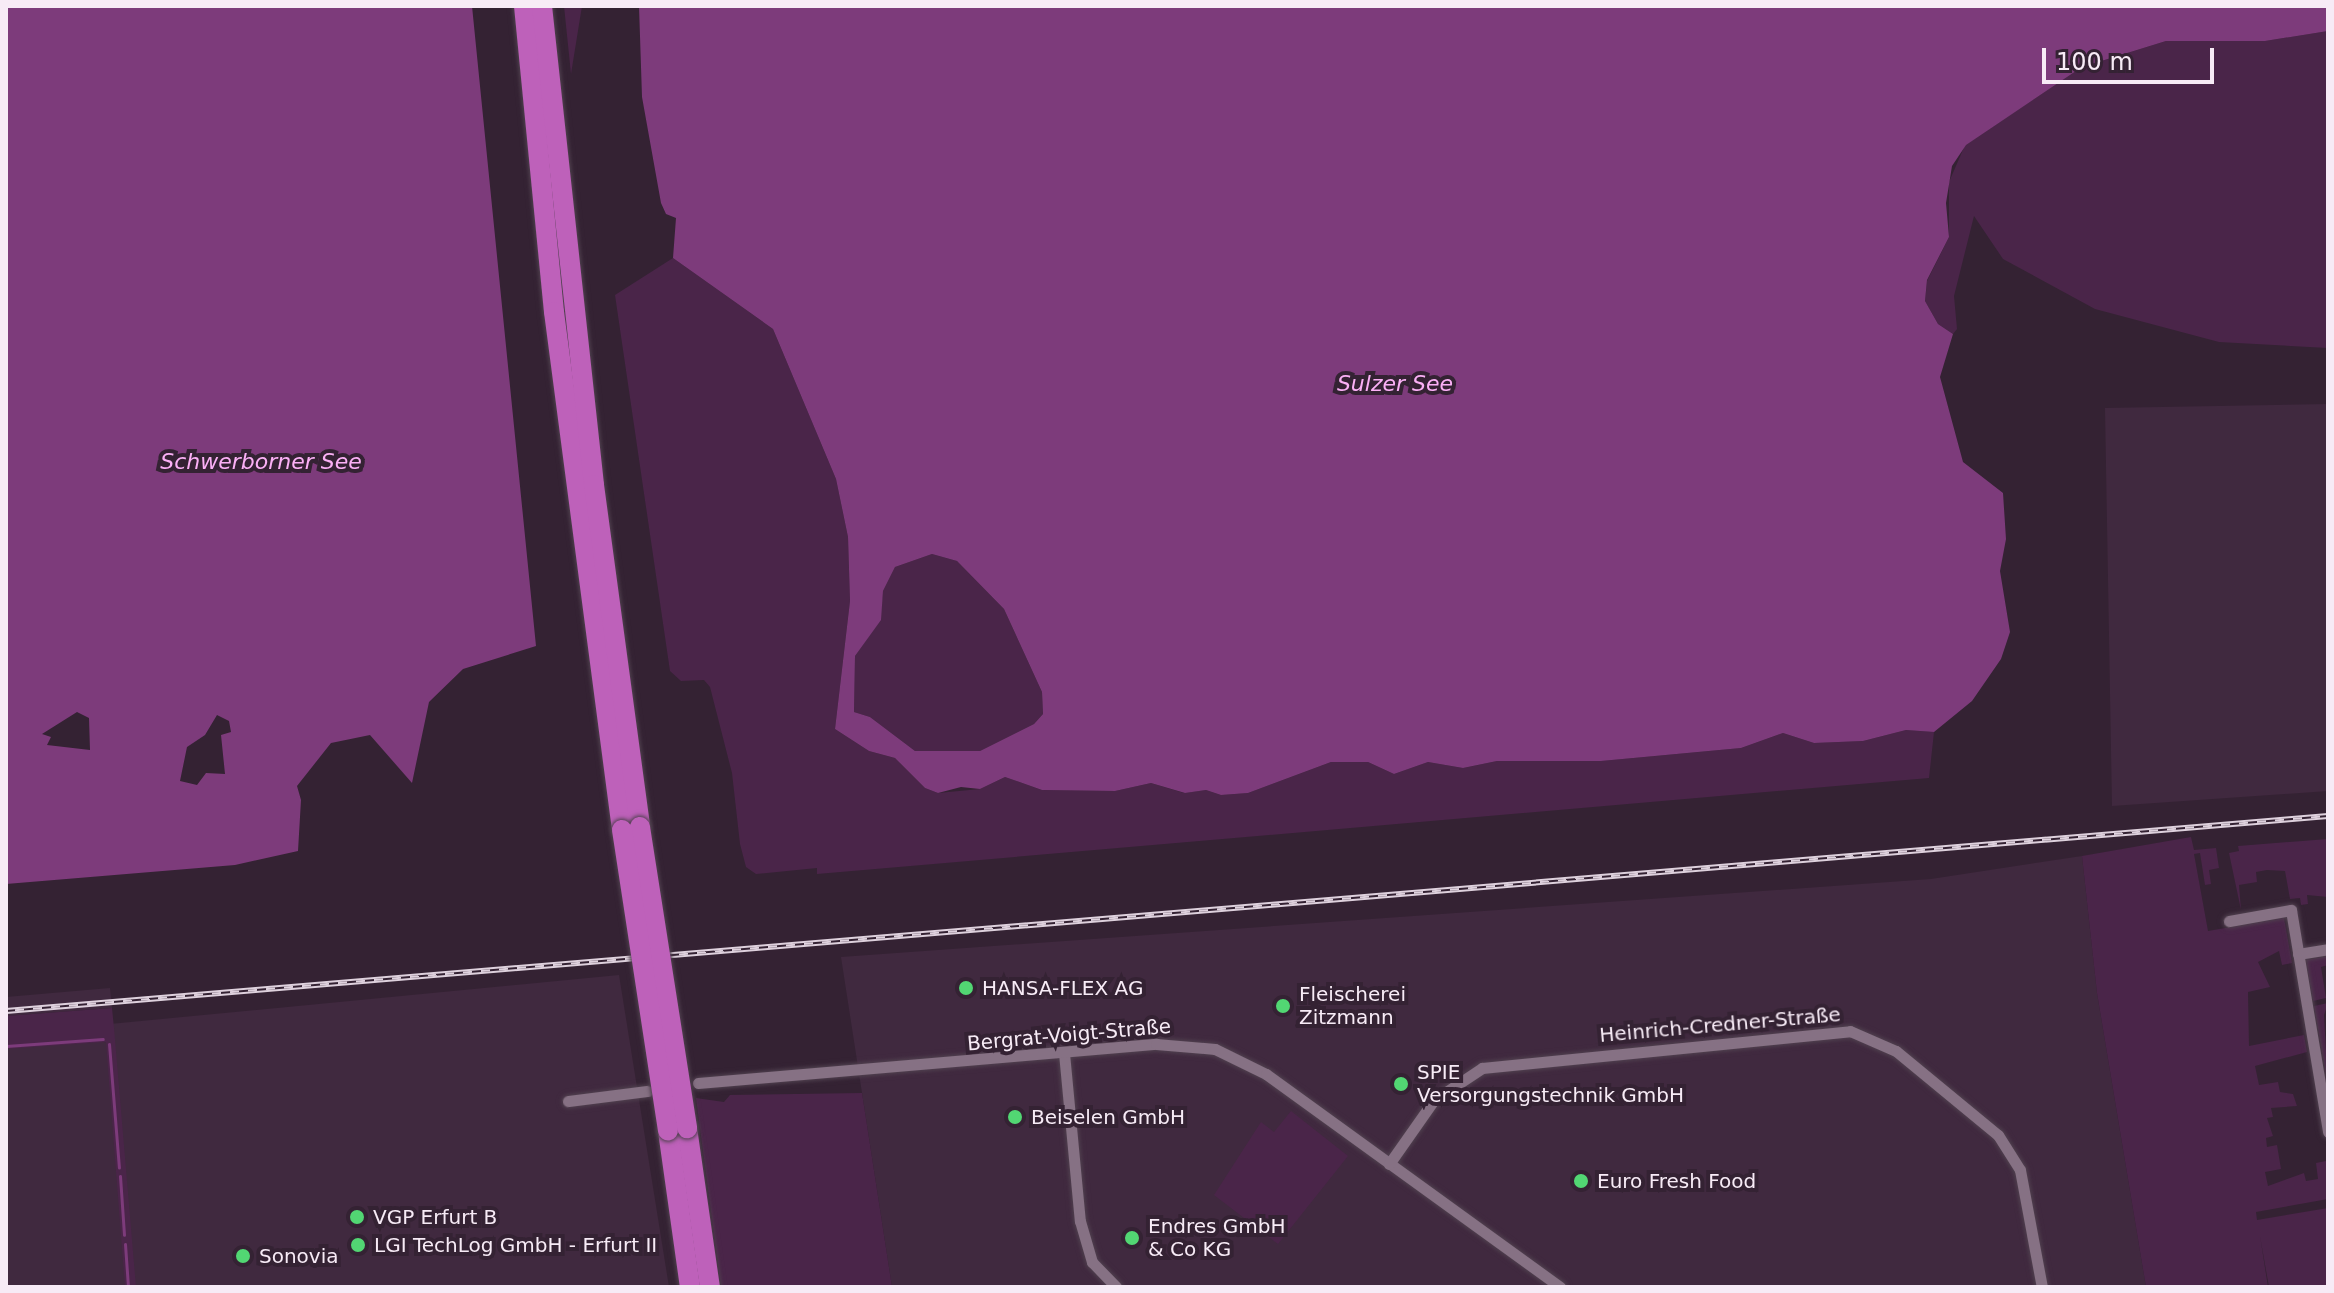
<!DOCTYPE html>
<html>
<head>
<meta charset="utf-8">
<style>
  body { margin:0 }
  #map { position:relative; width:2334px; height:1293px; overflow:hidden; background:#342233; font-family:"DejaVu Sans",sans-serif }
  div>[style] { position:absolute }
  [style*='--x'] { left:calc(var(--x)*1px); top:calc(var(--y)*1px); width:calc(var(--w)*1px); rotate:calc(var(--a)*1deg) }
  .built>* { inset:0; background:#40293f }
  .green>* { inset:0; background:#4a2549 }
  .water>* { inset:0; background:#7d3b7b }
  .stream>* { height:3px; margin:-1.5px; padding:0 1.5px; transform-origin:1.5px; border-radius:1.5px; background:#7d3b7b }
  .roads { filter:drop-shadow(0 0 2px #50414f) drop-shadow(0 0 2px #50414f) }
  .street>* { height:11px; margin:-5.5px; padding:0 5.5px; transform-origin:5.5px; border-radius:5.5px; background:#867184 }
  .highway>* { height:20px; margin:-10px; padding:0 10px; transform-origin:10px; border-radius:10px; background:#be61ba }
  .rail>* { height:6px; margin-top:-3px; transform-origin:0; background:repeating-linear-gradient(90deg,#342233 0 9px,#ded1dd 0 18px); box-sizing:border-box; border-block:2px solid #ded1dd }
  .bridges { filter:drop-shadow(0 0 2px #50414f) drop-shadow(0 0 2px #50414f) }
  .highway-bridge>* { height:20px; margin:-10px; padding:0 10px; transform-origin:10px; border-radius:10px; background:#be61ba }
  .dots>* { width:22px; height:22px; translate:-50% -50%; box-sizing:border-box; border:4px solid #342233; border-radius:50% }
  span { translate:-50% -50%; white-space:nowrap; text-align:center; line-height:1.15; -webkit-text-stroke:8px #342233; paint-order:stroke }
  .poi-label { font-size:20px; color:#f7ebf6 }
  .left { translate:0 -50%; text-align:left }
  .street-label { font-size:20px; color:#f7ebf6 }
  .water-label { font-size:22px; color:#fbb0f6; font-style:italic }
  .frame { position:absolute; inset:0; border:8px solid #f7ebf6; pointer-events:none }
  .scale { position:absolute; left:2042px; top:48px; width:172px; height:36px; box-sizing:border-box; border:4px solid #f7ebf6; border-top:0; padding-left:10px; font-size:24px; line-height:28px; white-space:nowrap; color:#f7ebf6; -webkit-text-stroke:6px #342233; paint-order:stroke }
</style>
</head>
<body>
<div id="map">
  <div class="built">
    <div style="clip-path:polygon(2328px 404px,2328px 791px,2112px 806px,2105px 408px)"></div>
    <div style="clip-path:polygon(2082px 856px,2097px 993px,2146px 1287px,892px 1287px,841px 957px,1931px 879px)"></div>
    <div style="clip-path:polygon(619px 975px,669px 1287px,6px 1287px,6px 1034px)"></div>
    <div style="clip-path:polygon(110px 988px,112px 1008px,6px 1016px,6px 997px)"></div>
  </div>
  <div class="green">
    <div style="clip-path:polygon(564px 6px,582px 6px,571px 74px)"></div>
    <div style="clip-path:polygon(2328px 31px,2328px 348px,2219px 342px,2095px 309px,2003px 259px,1974px 216px,1954px 296px,1957px 329px,1953px 334px,1938px 324px,1925px 301px,1927px 281px,1949px 237px,1949px 182px,1965px 145px,2082px 67px,2166px 41px,2265px 41px)"></div>
    <div style="clip-path:polygon(673px 258px,773px 329px,836px 479px,848px 537px,850px 601px,835px 729px,869px 751px,895px 758px,925px 788px,938px 793px,980px 789px,1005px 777px,1042px 790px,1115px 791px,1151px 783px,1184px 793px,1206px 790px,1221px 795px,1248px 793px,1331px 762px,1368px 762px,1394px 774px,1428px 762px,1463px 768px,1497px 761px,1601px 761px,1741px 748px,1783px 733px,1814px 743px,1863px 741px,1906px 730px,1934px 732px,1929px 778px,817px 874px,817px 868px,756px 874px,746px 867px,740px 844px,732px 773px,710px 687px,704px 680px,681px 681px,670px 671px,615px 295px)"></div>
    <div style="clip-path:polygon(932px 554px,957px 561px,1004px 609px,1042px 692px,1043px 714px,1034px 724px,980px 751px,915px 751px,870px 717px,854px 712px,855px 656px,880px 620px,883px 591px,895px 567px)"></div>
    <div style="clip-path:polygon(2191px 837px,2194px 850px,2216px 848px,2219px 868px,2209px 870px,2211px 884px,2205px 885px,2200px 853px,2194px 854px,2208px 931px,2284px 918px,2292px 963px,2282px 965px,2279px 951px,2258px 962px,2270px 987px,2248px 992px,2249px 1046px,2304px 1035px,2307px 1052px,2255px 1066px,2259px 1085px,2278px 1082px,2280px 1092px,2293px 1094px,2297px 1106px,2271px 1108px,2273px 1117px,2267px 1118px,2273px 1136px,2266px 1138px,2267px 1147px,2277px 1145px,2281px 1169px,2265px 1172px,2268px 1186px,2304px 1173px,2306px 1181px,2318px 1179px,2316px 1163px,2326px 1161px,2328px 1199px,2256px 1212px,2257px 1220px,2328px 1208px,2328px 1287px,2269px 1287px,2260px 1236px,2268px 1287px,2146px 1287px,2097px 993px,2082px 856px)"></div>
    <div style="clip-path:polygon(2328px 839px,2328px 897px,2307px 895px,2308px 904px,2301px 905px,2300px 898px,2290px 899px,2285px 871px,2267px 870px,2256px 872px,2257px 882px,2239px 885px,2241px 910px,2229px 853px,2239px 851px,2238px 846px)"></div>
    <div style="clip-path:polygon(2328px 956px,2328px 965px,2321px 967px,2326px 998px,2313px 1001px,2306px 960px)"></div>
    <div style="clip-path:polygon(2328px 1003px,2324px 1015px,2328px 1086px,2314px 1006px)"></div>
    <div style="clip-path:polygon(112px 1008px,114px 1028px,136px 1287px,125px 1287px,106px 1042px,6px 1049px,6px 1016px)"></div>
    <div style="clip-path:polygon(862px 1093px,892px 1287px,721px 1287px,696px 1098px,724px 1102px,730px 1095px)"></div>
    <div style="clip-path:polygon(1291px 1111px,1348px 1156px,1278px 1244px,1214px 1195px,1261px 1122px,1274px 1132px)"></div>
  </div>
  <div class="water">
    <div style="clip-path:polygon(evenodd,6px 6px,472px 6px,536px 646px,463px 669px,429px 702px,412px 783px,370px 735px,331px 743px,297px 786px,301px 800px,298px 851px,235px 865px,6px 884px,6px 6px,77px 712px,89px 718px,90px 750px,47px 745px,51px 737px,42px 734px,77px 712px,6px 6px,217px 715px,229px 721px,231px 732px,221px 735px,225px 774px,206px 773px,197px 785px,180px 781px,187px 747px,205px 735px,217px 715px)"></div>
    <div style="clip-path:polygon(evenodd,639px 6px,2328px 6px,2328px 31px,2265px 41px,2166px 41px,2082px 67px,1966px 145px,1952px 166px,1946px 203px,1949px 237px,1927px 280px,1925px 301px,1938px 324px,1953px 334px,1940px 377px,1963px 462px,2003px 493px,2006px 539px,2000px 571px,2010px 632px,2001px 659px,1972px 701px,1934px 732px,1906px 730px,1863px 741px,1814px 743px,1783px 733px,1741px 748px,1601px 761px,1497px 761px,1463px 768px,1428px 762px,1394px 774px,1368px 762px,1331px 762px,1248px 793px,1221px 795px,1206px 790px,1185px 793px,1151px 783px,1115px 791px,1042px 790px,1005px 777px,980px 789px,961px 787px,938px 793px,925px 788px,895px 758px,869px 751px,835px 729px,850px 601px,848px 537px,836px 479px,773px 329px,673px 258px,676px 218px,666px 214px,661px 203px,642px 97px,639px 6px,932px 554px,957px 561px,1004px 609px,1042px 692px,1043px 714px,1034px 724px,980px 751px,915px 751px,870px 717px,854px 712px,855px 656px,881px 620px,883px 591px,895px 567px,932px 554px)"></div>
  </div>
  <div class="stream">
    <div style="--x:109;--y:1044;--w:124;--a:85.4"></div>
    <div style="--x:6;--y:1046;--w:97;--a:-4.1"></div>
    <div style="--x:120;--y:1176;--w:59;--a:86.1"></div>
    <div style="--x:125;--y:1244;--w:43;--a:86"></div>
  </div>
  <div class="roads">
    <div class="street">
      <div style="--x:2229;--y:921;--w:63;--a:-10.1"></div>
      <div style="--x:2291;--y:910;--w:225;--a:80.5"></div>
      <div style="--x:2298;--y:954;--w:30;--a:-9"></div>
      <div style="--x:1064;--y:1053;--w:169;--a:84.6"></div>
      <div style="--x:1080;--y:1221;--w:43;--a:73.7"></div>
      <div style="--x:1092;--y:1262;--w:35;--a:46"></div>
      <div style="--x:698;--y:1083;--w:460;--a:-4.9"></div>
      <div style="--x:1156;--y:1044;--w:59;--a:4.8"></div>
      <div style="--x:1215;--y:1049;--w:57;--a:26.1"></div>
      <div style="--x:1266;--y:1074;--w:363;--a:35.9"></div>
      <div style="--x:568;--y:1101;--w:80;--a:-7.2"></div>
      <div style="--x:1389;--y:1164;--w:78;--a:-54.9"></div>
      <div style="--x:1434;--y:1100;--w:58;--a:-33.7"></div>
      <div style="--x:1482;--y:1068;--w:370;--a:-5.7"></div>
      <div style="--x:1850;--y:1031;--w:50;--a:23.5"></div>
      <div style="--x:1896;--y:1051;--w:132;--a:39.5"></div>
      <div style="--x:1998;--y:1135;--w:41;--a:57.8"></div>
      <div style="--x:2020;--y:1170;--w:119;--a:79.4"></div>
    </div>
    <div class="highway">
      <div style="--x:524;--y:6;--w:307;--a:84.4"></div>
      <div style="--x:554;--y:312;--w:522;--a:82.52"></div>
      <div style="--x:542;--y:6;--w:482;--a:83.8"></div>
      <div style="--x:594;--y:485;--w:345;--a:82.3"></div>
      <div style="--x:687;--y:1128;--w:161;--a:81.8"></div>
      <div style="--x:668;--y:1131;--w:158;--a:82"></div>
    </div>
  </div>
  <div class="rail">
    <div style="--x:6;--y:1011;--w:2330;--a:-4.8"></div>
  </div>
  <div class="bridges">
    <div class="highway-bridge">
      <div style="--x:640;--y:827;--w:305;--a:81.1"></div>
      <div style="--x:622;--y:830;--w:304;--a:81.3"></div>
    </div>
  </div>
  <div class="dots">
    <div style="left:966px;top:988px;background:#52d673"></div>
    <div style="left:1283px;top:1006px;background:#52d673"></div>
    <div style="left:1401px;top:1084px;background:#52d673"></div>
    <div style="left:1015px;top:1117px;background:#52d673"></div>
    <div style="left:1581px;top:1181px;background:#52d673"></div>
    <div style="left:357px;top:1217px;background:#52d673"></div>
    <div style="left:1132px;top:1238px;background:#52d673"></div>
    <div style="left:358px;top:1245px;background:#52d673"></div>
    <div style="left:243px;top:1256px;background:#52d673"></div>
  </div>
  <div class="poi-label">
    <span class="left" style="left:982px;top:988px">HANSA-FLEX AG</span>
    <span class="left" style="left:1299px;top:1006px">Fleischerei<br>Zitzmann</span>
    <span class="left" style="left:1417px;top:1084px">SPIE<br>Versorgungstechnik GmbH</span>
    <span class="left" style="left:1031px;top:1117px">Beiselen GmbH</span>
    <span class="left" style="left:1597px;top:1181px">Euro Fresh Food</span>
    <span class="left" style="left:373px;top:1217px">VGP Erfurt B</span>
    <span class="left" style="left:1148px;top:1238px">Endres GmbH<br>&amp; Co KG</span>
    <span class="left" style="left:374px;top:1245px">LGI TechLog GmbH - Erfurt II</span>
    <span class="left" style="left:259px;top:1256px">Sonovia</span>
  </div>
  <div class="street-label">
    <span style="left:1720px;top:1025px;rotate:-5deg">Heinrich-Credner-Straße</span>
    <span style="left:1069px;top:1035px;rotate:-5deg">Bergrat-Voigt-Straße</span>
  </div>
  <div class="water-label">
    <span style="left:1395px;top:384px">Sulzer See</span>
    <span style="left:261px;top:462px">Schwerborner See</span>
  </div>
  <div class="frame"></div>
  <div class="scale">100 m</div>
</div>
</body>
</html>
